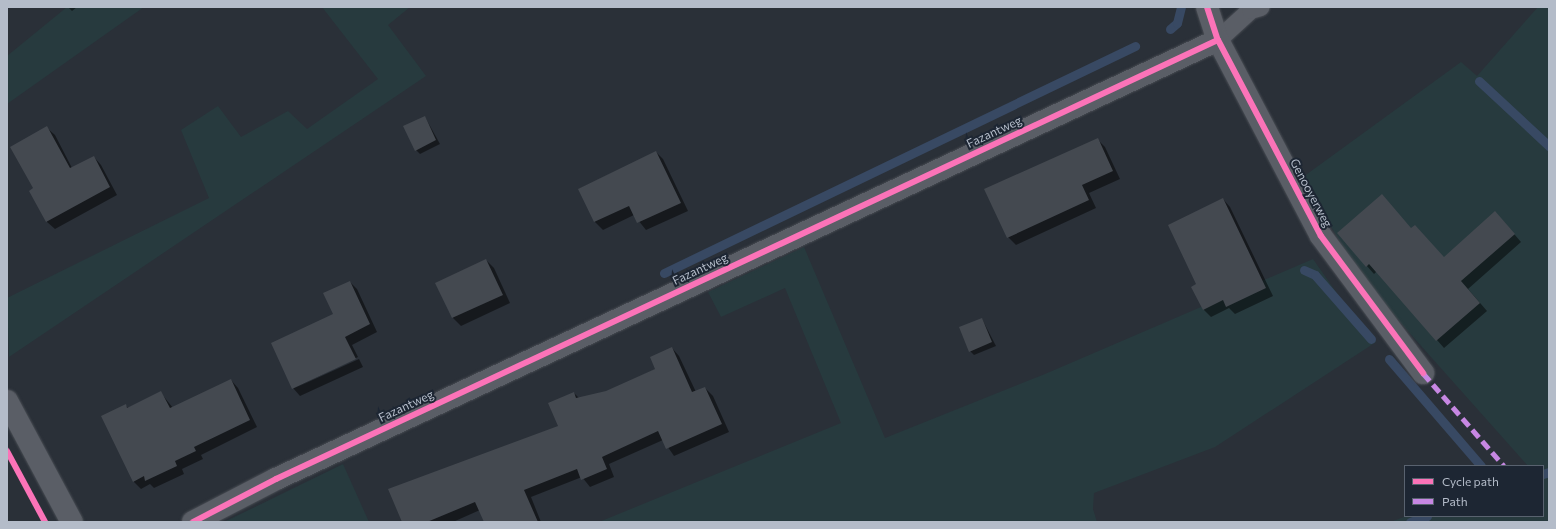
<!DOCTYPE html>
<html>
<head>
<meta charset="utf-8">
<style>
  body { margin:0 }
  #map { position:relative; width:1556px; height:529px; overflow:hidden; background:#2a3038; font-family:Commissioner,sans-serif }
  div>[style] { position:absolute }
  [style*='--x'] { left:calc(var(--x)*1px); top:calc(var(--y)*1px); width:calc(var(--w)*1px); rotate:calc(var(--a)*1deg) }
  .green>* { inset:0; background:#273a3e }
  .shadow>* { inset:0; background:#0007 }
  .stream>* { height:9px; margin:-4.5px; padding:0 4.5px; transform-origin:4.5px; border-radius:4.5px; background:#384963 }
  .building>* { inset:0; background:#444950 }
  .roads { filter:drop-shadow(0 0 1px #484c53) drop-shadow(0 0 1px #484c53) }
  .service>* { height:18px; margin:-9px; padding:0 9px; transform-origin:9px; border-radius:9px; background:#5a5e66 }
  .minor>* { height:22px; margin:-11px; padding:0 11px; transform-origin:11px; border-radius:11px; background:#5a5e66 }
  .quiet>* { height:5px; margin-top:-2.5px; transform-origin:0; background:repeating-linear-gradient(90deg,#c787e3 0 10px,transparent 0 15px) }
  .cycleway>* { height:6px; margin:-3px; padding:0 3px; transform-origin:3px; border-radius:3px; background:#fb73b8 }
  span { translate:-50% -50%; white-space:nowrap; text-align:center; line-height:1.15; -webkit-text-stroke:4px #1d2633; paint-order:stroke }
  .street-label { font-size:12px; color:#b4bcc9 }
  .frame { position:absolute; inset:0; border:8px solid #b4bcc9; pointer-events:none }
  .legend { position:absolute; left:1404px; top:465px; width:140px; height:52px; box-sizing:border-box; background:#1d2633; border:1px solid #59626f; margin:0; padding:5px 7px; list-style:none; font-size:12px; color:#b4bcc9 }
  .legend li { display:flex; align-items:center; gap:8px; height:20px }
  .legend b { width:20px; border:1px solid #59626f }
</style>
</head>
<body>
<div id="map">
  <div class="green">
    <div style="clip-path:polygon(67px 7px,144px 7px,7px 104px,7px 56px)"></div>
    <div style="clip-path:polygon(322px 7px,410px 7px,388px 25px,426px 76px,9px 357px,7px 298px,209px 198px,181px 130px,218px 106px,241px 137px,288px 111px,307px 129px,378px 79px)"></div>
    <div style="clip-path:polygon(1538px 7px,1549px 7px,1549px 522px,1390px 522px,1407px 516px,1543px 516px,1543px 466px,1528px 466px,1390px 311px,1341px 244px,1303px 177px,1461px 62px,1477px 76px)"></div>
    <div style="clip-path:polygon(804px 247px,885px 438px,1045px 374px,1313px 259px,1343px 302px,1376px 342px,1215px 447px,1094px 493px,1093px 509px,1097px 522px,599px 522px,841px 423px,785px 288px,721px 317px,708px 292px)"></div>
    <div style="clip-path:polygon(343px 464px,369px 522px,224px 522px)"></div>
  </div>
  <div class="shadow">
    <div style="clip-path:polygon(68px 7px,77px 7px,72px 11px)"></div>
    <div style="clip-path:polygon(425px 117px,440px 144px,420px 154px,416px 150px)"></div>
    <div style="clip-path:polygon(47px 128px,55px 135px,72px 168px,94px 157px,101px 165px,117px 195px,55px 229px,47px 222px,30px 191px,35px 189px)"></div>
    <div style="clip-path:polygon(1097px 139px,1105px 147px,1120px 179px,1089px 193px,1096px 208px,1016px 245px,1008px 237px)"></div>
    <div style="clip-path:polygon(656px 152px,663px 159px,688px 211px,646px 230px,634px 215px,603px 230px,595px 222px,579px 189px)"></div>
    <div style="clip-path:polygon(1223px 199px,1230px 207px,1273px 296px,1235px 314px,1229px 308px,1211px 317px,1203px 309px,1198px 284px)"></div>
    <div style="clip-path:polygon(1502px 220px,1521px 242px,1468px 289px,1487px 311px,1444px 348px,1377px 271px,1374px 274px,1338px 233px,1412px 229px,1444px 258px)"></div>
    <div style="clip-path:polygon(486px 260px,494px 268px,510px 303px,461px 326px,453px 318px,437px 284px)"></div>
    <div style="clip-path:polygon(350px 282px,357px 289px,377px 332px,352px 345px,358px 357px,295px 388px,359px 359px,363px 367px,300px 396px,293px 388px,334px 315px)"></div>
    <div style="clip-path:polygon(982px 319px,996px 346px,974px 355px,970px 351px)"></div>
    <div style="clip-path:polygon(672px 348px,679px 356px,696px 392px,705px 388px,713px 396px,729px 432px,674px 456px,663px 440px,609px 464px,614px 477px,590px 487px,582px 477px,531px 497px,541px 522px,485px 522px,480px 510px,453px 522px,403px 522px,559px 426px,574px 393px,579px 398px,607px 392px,656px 369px)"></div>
    <div style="clip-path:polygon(231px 380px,238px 388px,257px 427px,201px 455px,203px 459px,182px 469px,184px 474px,154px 488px,150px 484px,141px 489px,133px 481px,126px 406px,128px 408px,161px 393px,173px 408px)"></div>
  </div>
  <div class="stream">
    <div style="--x:1170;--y:29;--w:9;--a:-41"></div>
    <div style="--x:1177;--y:23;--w:16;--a:-76"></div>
    <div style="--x:1479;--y:81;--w:96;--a:42.9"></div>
    <div style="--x:1304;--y:270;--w:12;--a:24"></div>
    <div style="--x:1315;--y:275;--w:85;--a:48.8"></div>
    <div style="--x:664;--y:273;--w:523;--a:-25.73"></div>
    <div style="--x:1389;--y:359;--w:141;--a:49.3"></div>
    <div style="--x:1543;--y:474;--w:6;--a:-18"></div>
    <div style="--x:1410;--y:522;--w:18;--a:-19"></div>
  </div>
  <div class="building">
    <div style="clip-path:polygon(425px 116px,436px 140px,415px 151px,403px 126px)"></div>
    <div style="clip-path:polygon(47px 126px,70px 168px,94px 156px,110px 187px,46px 222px,29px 191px,33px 188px,10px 147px)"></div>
    <div style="clip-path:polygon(1098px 138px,1113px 171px,1082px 185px,1089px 200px,1007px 238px,984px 189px)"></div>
    <div style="clip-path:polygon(656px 151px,681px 203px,637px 223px,629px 206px,594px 222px,578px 189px)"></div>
    <div style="clip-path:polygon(1382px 194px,1411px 228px,1415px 225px,1444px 257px,1495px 211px,1515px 234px,1461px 281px,1480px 303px,1436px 341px,1369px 264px,1366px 267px,1337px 233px)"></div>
    <div style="clip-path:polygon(1223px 198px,1266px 288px,1226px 307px,1223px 300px,1203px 310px,1191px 287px,1196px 284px,1168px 225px)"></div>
    <div style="clip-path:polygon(486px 259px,503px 295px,452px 318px,435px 283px)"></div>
    <div style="clip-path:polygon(350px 281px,370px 324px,345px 337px,356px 359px,292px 389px,271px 343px,333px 314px,323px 293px)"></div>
    <div style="clip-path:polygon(982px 318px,992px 342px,969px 352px,959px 327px)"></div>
    <div style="clip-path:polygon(672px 347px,692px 392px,705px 387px,722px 424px,666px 449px,658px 431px,602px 457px,607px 469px,581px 480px,577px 469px,524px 490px,538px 522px,484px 522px,475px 502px,427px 522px,402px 522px,388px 489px,558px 426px,548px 403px,574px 392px,576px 398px,606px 391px,655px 369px,650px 357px)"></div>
    <div style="clip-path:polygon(231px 379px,250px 420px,194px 447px,196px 451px,175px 461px,177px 466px,145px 481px,144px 476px,133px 482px,101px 416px,126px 404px,127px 408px,161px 391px,170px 408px)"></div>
  </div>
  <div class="roads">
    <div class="service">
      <div style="--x:1218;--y:40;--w:45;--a:-42.3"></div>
      <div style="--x:1251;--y:10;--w:10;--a:-17"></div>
    </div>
    <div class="minor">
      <div style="--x:1207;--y:7;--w:35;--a:72"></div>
      <div style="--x:1218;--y:40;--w:221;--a:62.3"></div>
      <div style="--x:1321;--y:236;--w:171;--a:53.3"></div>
      <div style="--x:7;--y:401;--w:137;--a:61.8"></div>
      <div style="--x:193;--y:522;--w:93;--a:-27.4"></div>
      <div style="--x:276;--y:479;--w:1039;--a:-24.99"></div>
    </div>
  </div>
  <div class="quiet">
    <div style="--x:1423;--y:373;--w:123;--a:48.9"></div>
  </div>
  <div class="cycleway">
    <div style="--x:1207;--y:7;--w:35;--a:72"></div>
    <div style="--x:1218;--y:40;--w:221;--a:62.3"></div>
    <div style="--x:1321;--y:236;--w:171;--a:53.3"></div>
    <div style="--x:7;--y:451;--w:81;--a:61.8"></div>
    <div style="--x:193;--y:522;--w:93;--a:-27.4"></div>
    <div style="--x:276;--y:479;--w:1039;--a:-24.99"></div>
  </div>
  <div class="street-label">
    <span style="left:994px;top:132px;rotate:-25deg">Fazantweg</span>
    <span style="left:1311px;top:193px;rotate:62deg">Genooyerweg</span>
    <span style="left:700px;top:269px;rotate:-25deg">Fazantweg</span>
    <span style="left:406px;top:406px;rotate:-25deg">Fazantweg</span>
  </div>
  <div class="frame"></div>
  <ul class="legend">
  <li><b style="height:5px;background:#fb73b8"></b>Cycle path</li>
  <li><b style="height:5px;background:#c787e3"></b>Path</li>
  </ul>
</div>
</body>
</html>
